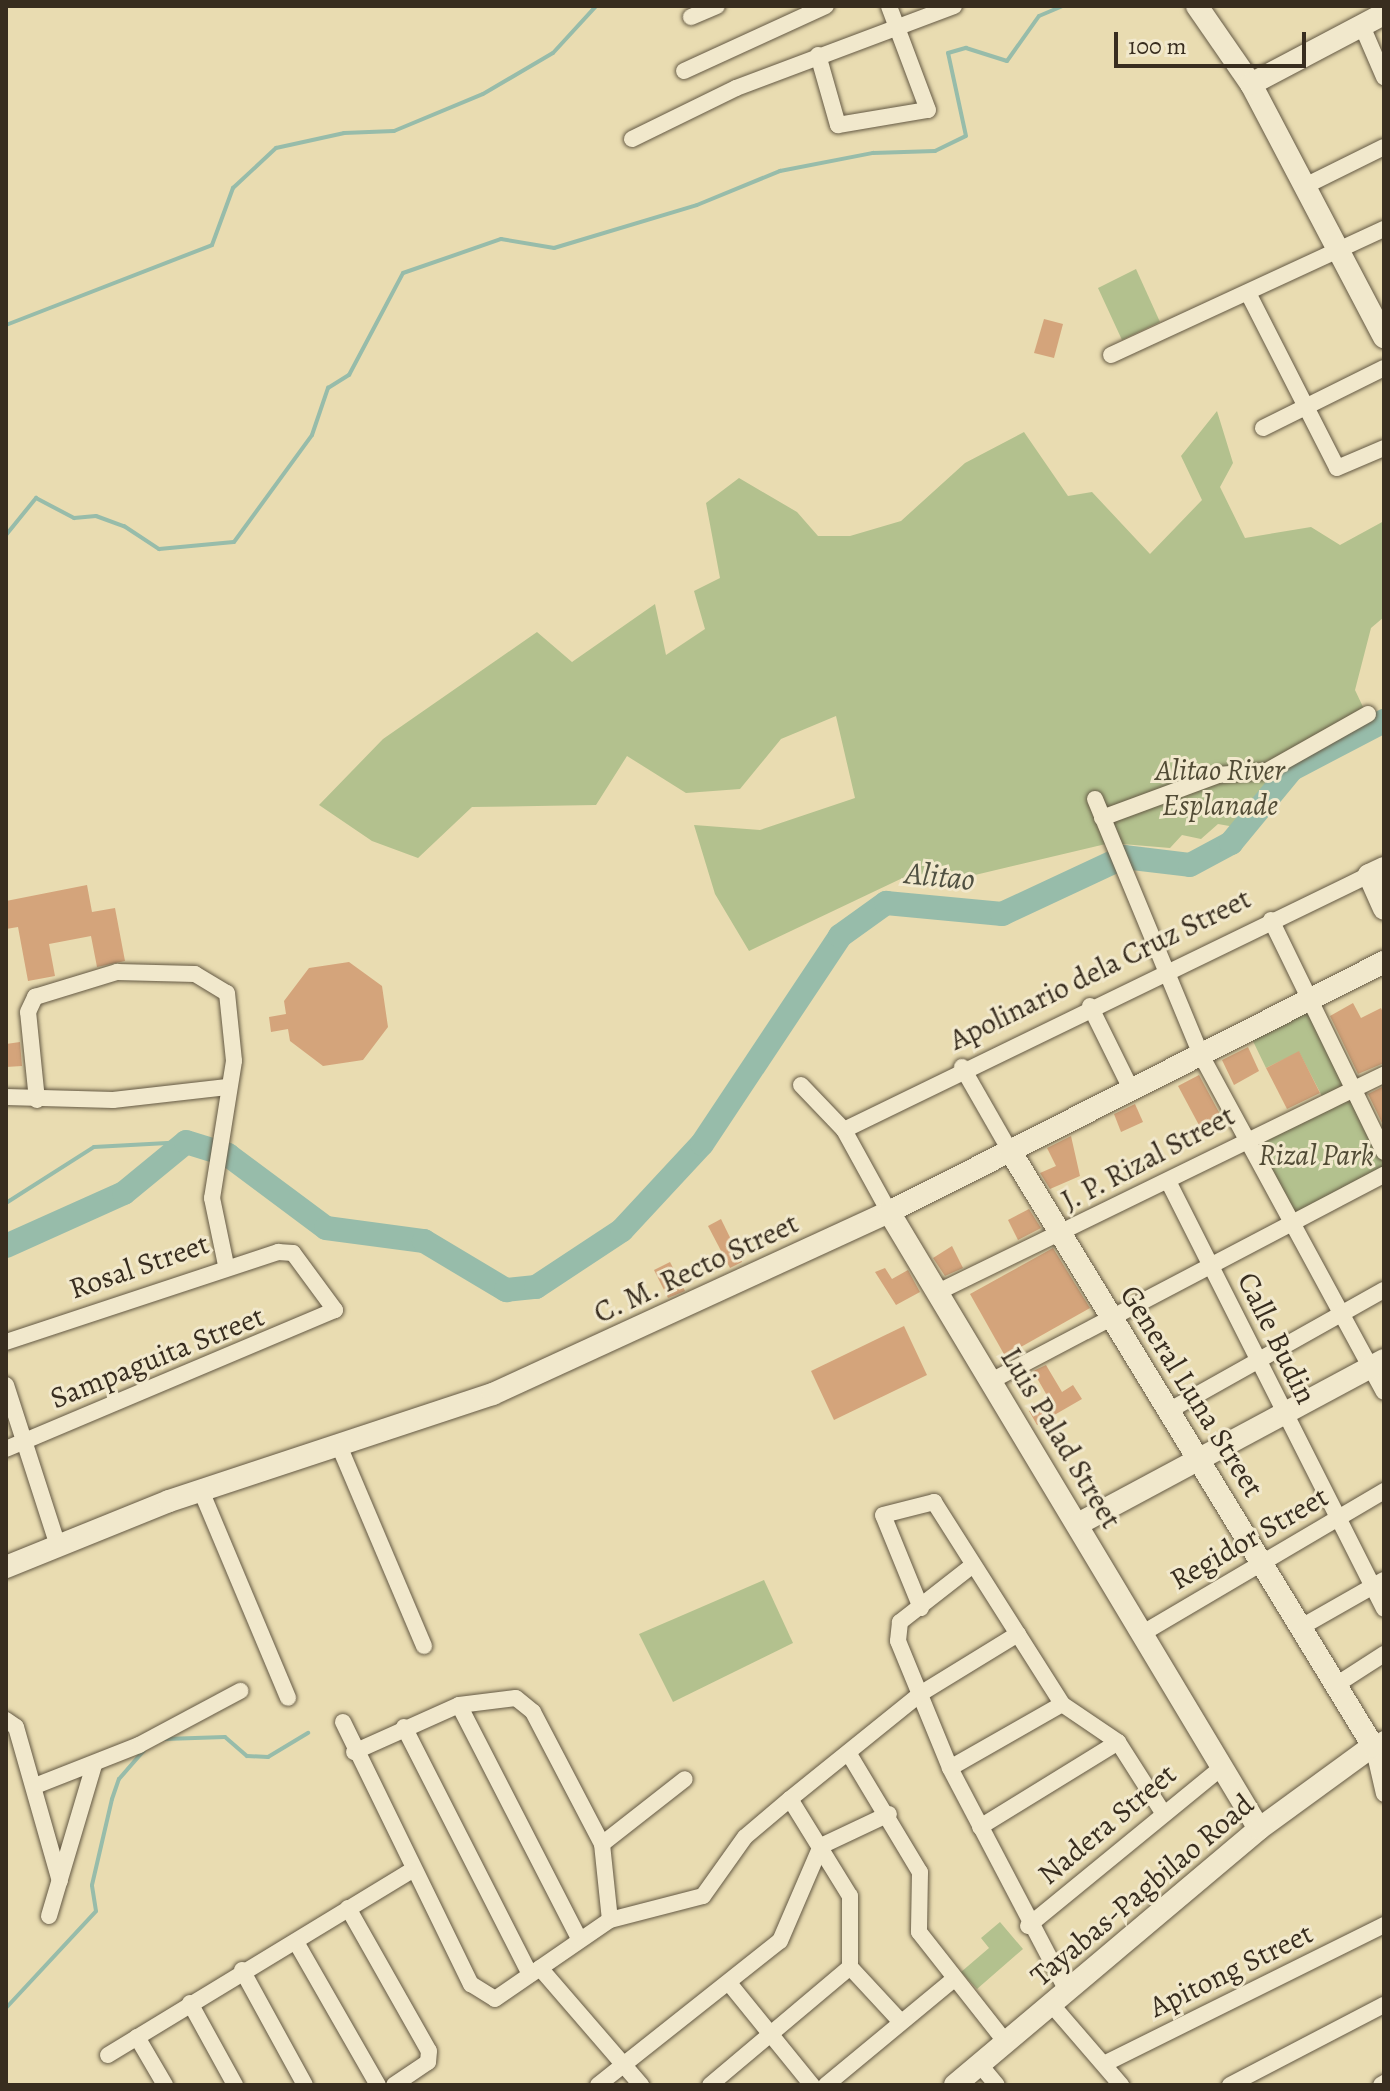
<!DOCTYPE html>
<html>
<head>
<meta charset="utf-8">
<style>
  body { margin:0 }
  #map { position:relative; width:1390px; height:2091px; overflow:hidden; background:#e9dcb1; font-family:Alegreya,serif }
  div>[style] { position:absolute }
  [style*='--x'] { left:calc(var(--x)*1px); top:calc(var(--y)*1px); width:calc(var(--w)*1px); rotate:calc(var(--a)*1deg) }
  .green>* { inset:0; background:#b3c18e }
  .stream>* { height:4px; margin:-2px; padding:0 2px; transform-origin:2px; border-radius:2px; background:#97bcaa }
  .river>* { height:24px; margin:-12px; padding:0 12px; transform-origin:12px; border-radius:12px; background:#97bcaa }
  .building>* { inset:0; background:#d4a47b }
  .roads { filter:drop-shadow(0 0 2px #645944) drop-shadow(0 0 2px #645944) }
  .street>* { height:16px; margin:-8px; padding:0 8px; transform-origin:8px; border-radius:8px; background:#f1e8cc }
  .secondary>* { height:22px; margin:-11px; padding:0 11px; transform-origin:11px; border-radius:11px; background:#f1e8cc }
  span { translate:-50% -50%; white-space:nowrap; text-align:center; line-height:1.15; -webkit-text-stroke:6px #f1e8cc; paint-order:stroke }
  .park-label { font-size:30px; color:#514b35; font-style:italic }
  .street-label { font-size:30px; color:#382d1f }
  .water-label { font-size:32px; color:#505142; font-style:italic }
  .frame { position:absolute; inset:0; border:8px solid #382d1f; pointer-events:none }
  .scale { position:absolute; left:1114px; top:32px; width:192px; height:36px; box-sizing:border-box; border:4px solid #382d1f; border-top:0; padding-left:10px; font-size:24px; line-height:28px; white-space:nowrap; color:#382d1f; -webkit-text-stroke:6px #f1e8cc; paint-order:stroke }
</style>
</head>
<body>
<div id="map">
  <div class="green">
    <div style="clip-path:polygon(1136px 269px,1160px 322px,1122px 340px,1098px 288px)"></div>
    <div style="clip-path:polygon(1217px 411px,1233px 463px,1220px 487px,1245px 538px,1311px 527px,1340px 545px,1384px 521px,1384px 617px,1371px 628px,1355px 690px,1372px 726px,1292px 769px,1235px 827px,1218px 824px,1201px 839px,1182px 835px,1170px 848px,1110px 843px,975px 875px,911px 874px,749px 951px,715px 894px,694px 825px,760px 830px,855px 798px,836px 716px,781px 739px,740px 789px,686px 793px,627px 756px,596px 805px,472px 807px,418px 858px,372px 841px,319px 805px,383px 739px,537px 632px,572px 662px,655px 604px,666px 655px,705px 629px,694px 591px,720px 578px,706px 503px,739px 478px,797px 512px,818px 536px,850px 536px,901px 521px,965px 463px,1024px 432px,1068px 496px,1092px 492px,1150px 554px,1202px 500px,1181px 456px)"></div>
    <div style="clip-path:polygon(1310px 1008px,1384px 1152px,1384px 1175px,1288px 1220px,1244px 1139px,1324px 1100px,1299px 1052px,1266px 1068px,1251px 1037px)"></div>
    <div style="clip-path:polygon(764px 1580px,793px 1643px,673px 1702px,639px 1634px)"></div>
    <div style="clip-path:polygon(1000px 1922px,1023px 1949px,977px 1989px,961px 1972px,989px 1948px,981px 1938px)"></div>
  </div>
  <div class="stream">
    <div style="--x:6;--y:325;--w:221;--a:-21.2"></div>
    <div style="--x:212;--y:245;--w:61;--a:-69.8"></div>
    <div style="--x:233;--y:188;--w:59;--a:-42.9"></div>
    <div style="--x:276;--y:148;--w:70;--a:-12.4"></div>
    <div style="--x:344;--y:133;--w:50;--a:-2.3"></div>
    <div style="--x:394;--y:131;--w:96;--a:-22.6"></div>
    <div style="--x:483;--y:94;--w:81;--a:-30.4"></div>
    <div style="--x:553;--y:53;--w:64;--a:-47.5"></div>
    <div style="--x:6;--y:535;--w:48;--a:-51"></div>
    <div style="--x:36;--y:498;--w:43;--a:27.8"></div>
    <div style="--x:74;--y:518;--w:22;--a:-5"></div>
    <div style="--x:96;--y:516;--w:30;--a:20"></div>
    <div style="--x:124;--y:526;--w:42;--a:33.3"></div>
    <div style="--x:159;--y:549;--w:75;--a:-5.3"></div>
    <div style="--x:234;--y:542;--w:132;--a:-53.9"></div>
    <div style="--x:312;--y:435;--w:50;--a:-71.2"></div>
    <div style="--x:328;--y:388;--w:25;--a:-32"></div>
    <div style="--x:349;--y:375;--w:115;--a:-62.1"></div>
    <div style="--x:403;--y:273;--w:104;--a:-19.1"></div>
    <div style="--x:501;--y:239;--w:54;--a:9.6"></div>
    <div style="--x:554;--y:248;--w:149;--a:-16.7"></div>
    <div style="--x:697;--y:205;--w:90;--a:-22.3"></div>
    <div style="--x:780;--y:171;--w:95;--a:-11"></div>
    <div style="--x:873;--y:153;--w:62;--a:-1.8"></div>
    <div style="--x:935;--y:151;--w:34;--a:-26"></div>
    <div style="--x:966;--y:136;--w:85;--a:-102.2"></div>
    <div style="--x:948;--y:53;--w:19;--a:-16"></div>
    <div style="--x:966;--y:48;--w:43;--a:17.6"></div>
    <div style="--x:1007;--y:61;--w:55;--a:-54.6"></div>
    <div style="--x:1039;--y:16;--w:25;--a:-23"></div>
    <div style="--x:6;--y:1203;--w:104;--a:-32.5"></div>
    <div style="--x:94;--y:1147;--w:92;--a:-3.1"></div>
    <div style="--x:165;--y:1739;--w:60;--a:-1.9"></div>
    <div style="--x:225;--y:1737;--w:29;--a:41"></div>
    <div style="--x:247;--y:1756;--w:21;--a:3"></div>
    <div style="--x:268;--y:1757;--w:47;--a:-31"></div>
    <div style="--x:6;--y:2008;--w:132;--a:-47.1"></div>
    <div style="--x:96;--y:1911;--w:26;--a:-99"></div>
    <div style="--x:92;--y:1885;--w:88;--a:-76.9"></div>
    <div style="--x:112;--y:1799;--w:21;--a:-71"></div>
    <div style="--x:119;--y:1779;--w:38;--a:-49"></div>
  </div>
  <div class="river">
    <div style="--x:6;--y:1246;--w:129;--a:-24.2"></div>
    <div style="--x:124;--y:1193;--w:80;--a:-39.4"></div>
    <div style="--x:186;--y:1142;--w:44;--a:17.2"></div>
    <div style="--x:228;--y:1155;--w:122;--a:36.7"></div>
    <div style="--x:326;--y:1228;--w:99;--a:7.6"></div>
    <div style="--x:424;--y:1241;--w:96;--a:30.9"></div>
    <div style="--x:506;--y:1290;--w:30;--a:-6"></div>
    <div style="--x:536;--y:1287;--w:103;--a:-33.5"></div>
    <div style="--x:622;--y:1230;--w:117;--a:-47.1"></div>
    <div style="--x:702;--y:1144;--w:250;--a:-56.4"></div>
    <div style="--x:840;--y:936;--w:57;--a:-35.7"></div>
    <div style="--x:886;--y:903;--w:117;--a:5.4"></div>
    <div style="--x:1002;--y:914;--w:135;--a:-25"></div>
    <div style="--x:1124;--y:857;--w:66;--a:6.9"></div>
    <div style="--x:1190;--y:865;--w:47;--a:-28.2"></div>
    <div style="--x:1231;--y:843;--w:96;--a:-50.5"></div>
    <div style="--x:1292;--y:769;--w:104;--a:-27.6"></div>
  </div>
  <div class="building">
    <div style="clip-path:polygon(1044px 319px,1063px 324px,1054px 358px,1034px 353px)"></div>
    <div style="clip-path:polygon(87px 885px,92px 912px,115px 908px,125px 961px,97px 967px,91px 936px,49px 944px,55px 976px,28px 981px,18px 927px,6px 929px,6px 901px)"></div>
    <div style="clip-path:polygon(349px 962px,382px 986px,388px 1027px,363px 1060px,323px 1066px,290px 1041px,288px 1029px,271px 1032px,269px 1017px,286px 1014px,284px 1001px,309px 968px)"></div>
    <div style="clip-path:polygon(1353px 1003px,1361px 1018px,1381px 1008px,1384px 1015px,1384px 1063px,1358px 1074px,1330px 1016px)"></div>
    <div style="clip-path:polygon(20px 1042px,22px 1066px,6px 1067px,6px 1044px)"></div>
    <div style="clip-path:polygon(1248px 1047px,1259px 1071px,1234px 1085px,1222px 1060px)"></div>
    <div style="clip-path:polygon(1299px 1051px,1320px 1093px,1287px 1109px,1266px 1068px)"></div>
    <div style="clip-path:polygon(1199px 1075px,1221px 1116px,1200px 1127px,1178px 1086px)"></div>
    <div style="clip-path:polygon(1384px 1086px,1384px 1127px,1368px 1094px)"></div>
    <div style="clip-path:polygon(1135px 1104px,1143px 1122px,1121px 1132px,1114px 1114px)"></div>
    <div style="clip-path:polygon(1071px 1136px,1080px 1176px,1050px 1189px,1040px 1173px,1056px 1166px,1047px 1148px)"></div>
    <div style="clip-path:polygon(1029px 1209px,1041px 1228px,1018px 1240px,1008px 1220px)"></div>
    <div style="clip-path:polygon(721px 1219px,742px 1262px,730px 1268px,708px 1226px)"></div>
    <div style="clip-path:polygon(952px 1246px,963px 1268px,945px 1276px,933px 1258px)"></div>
    <div style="clip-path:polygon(1053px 1248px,1090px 1308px,1005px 1356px,970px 1294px)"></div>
    <div style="clip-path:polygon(670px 1262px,685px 1291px,668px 1298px,654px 1270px)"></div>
    <div style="clip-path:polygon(885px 1268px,892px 1279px,908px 1270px,920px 1292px,896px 1305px,875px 1272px)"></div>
    <div style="clip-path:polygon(904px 1326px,927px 1375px,834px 1420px,811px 1371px)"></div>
    <div style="clip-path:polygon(1046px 1365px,1062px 1392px,1073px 1385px,1082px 1399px,1037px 1425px,1029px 1411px,1049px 1399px,1033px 1371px)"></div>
  </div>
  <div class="roads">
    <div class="street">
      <div style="--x:691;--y:17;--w:28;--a:-23"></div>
      <div style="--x:1362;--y:26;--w:56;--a:66.7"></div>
      <div style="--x:818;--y:55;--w:73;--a:74.1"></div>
      <div style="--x:838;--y:125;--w:91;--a:-9.5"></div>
      <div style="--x:928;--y:110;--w:111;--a:-110.6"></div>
      <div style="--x:684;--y:71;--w:156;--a:-24.6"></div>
      <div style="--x:632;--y:139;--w:116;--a:-26.1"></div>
      <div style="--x:736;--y:88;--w:233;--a:-20.6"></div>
      <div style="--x:1305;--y:186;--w:88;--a:-26.3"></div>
      <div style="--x:1248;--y:293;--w:196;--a:63"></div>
      <div style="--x:1337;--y:468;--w:51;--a:-23.1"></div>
      <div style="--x:1111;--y:355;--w:301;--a:-24.8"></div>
      <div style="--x:1263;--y:428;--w:135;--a:-26.4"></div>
      <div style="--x:1095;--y:799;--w:277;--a:67.5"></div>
      <div style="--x:1201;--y:1055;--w:383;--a:61.5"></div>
      <div style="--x:1102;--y:818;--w:124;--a:-20.3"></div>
      <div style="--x:1218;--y:775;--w:49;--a:-4.7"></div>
      <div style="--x:1267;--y:771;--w:116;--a:-29.4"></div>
      <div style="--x:1271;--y:920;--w:258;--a:64"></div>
      <div style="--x:1090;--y:1006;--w:90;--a:63.7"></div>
      <div style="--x:962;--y:1067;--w:95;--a:60.2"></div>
      <div style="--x:801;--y:1085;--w:62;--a:46.3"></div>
      <div style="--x:844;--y:1130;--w:94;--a:61.2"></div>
      <div style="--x:6;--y:1097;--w:107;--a:1.6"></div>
      <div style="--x:113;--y:1100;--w:115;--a:-6.5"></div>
      <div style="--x:37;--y:1100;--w:88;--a:-95.8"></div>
      <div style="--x:28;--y:1012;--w:17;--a:-65"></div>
      <div style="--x:35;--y:997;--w:86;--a:-17"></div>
      <div style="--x:117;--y:972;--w:78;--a:1.5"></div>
      <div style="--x:195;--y:974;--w:37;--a:31"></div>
      <div style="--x:227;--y:993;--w:68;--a:84.1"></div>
      <div style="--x:234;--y:1061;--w:139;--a:99.1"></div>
      <div style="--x:212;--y:1198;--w:68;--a:78.2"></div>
      <div style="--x:844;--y:1130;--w:584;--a:-25.91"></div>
      <div style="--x:1168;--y:1181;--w:479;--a:63.2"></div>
      <div style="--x:938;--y:1292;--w:496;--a:-26"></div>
      <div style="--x:6;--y:1342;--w:287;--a:-18.3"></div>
      <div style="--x:278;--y:1252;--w:15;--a:4"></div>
      <div style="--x:293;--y:1253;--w:71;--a:53.6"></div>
      <div style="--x:335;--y:1310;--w:357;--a:157.1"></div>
      <div style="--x:991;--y:1381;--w:444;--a:-27.7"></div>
      <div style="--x:6;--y:1385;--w:169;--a:72.1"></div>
      <div style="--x:1170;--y:1410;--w:245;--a:-29.3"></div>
      <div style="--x:340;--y:1448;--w:215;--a:67"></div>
      <div style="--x:202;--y:1493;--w:222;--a:67.2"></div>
      <div style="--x:973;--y:1565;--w:93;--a:142"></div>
      <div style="--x:900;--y:1622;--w:19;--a:96"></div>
      <div style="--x:898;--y:1641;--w:137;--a:67.7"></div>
      <div style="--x:950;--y:1768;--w:252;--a:62.3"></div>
      <div style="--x:921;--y:1608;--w:100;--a:-112.2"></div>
      <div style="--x:883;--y:1515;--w:53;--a:-14.3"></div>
      <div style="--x:934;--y:1502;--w:239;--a:57.6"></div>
      <div style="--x:1303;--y:1626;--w:93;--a:-29.6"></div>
      <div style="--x:1143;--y:1633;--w:280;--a:-30.5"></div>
      <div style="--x:1339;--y:1683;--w:54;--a:-32.8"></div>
      <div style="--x:459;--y:1705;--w:261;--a:62.8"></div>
      <div style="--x:6;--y:1720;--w:12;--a:35"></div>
      <div style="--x:16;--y:1727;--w:160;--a:74.1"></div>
      <div style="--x:343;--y:1722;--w:292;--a:64"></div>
      <div style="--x:471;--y:1984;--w:28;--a:32"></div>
      <div style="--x:495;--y:1999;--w:140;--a:-34.5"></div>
      <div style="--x:610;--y:1920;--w:96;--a:-14.5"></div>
      <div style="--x:703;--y:1896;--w:72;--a:-54.6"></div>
      <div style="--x:745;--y:1837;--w:59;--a:-40.2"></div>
      <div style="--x:790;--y:1799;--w:167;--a:-38.9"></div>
      <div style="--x:920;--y:1694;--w:115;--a:-31.5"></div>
      <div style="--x:404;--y:1727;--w:275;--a:63"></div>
      <div style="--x:1384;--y:1739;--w:13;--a:148"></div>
      <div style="--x:1373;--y:1746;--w:49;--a:77.1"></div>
      <div style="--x:354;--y:1752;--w:115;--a:-24.1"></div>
      <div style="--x:459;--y:1705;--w:57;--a:-7"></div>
      <div style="--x:516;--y:1698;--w:22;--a:39"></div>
      <div style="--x:533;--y:1712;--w:149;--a:62.4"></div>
      <div style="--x:602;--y:1844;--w:76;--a:84"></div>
      <div style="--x:849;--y:1754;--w:138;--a:59"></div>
      <div style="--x:920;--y:1872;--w:60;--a:91"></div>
      <div style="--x:919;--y:1932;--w:142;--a:51.8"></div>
      <div style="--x:950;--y:1768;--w:129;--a:-29.7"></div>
      <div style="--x:1062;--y:1704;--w:68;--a:34.2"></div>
      <div style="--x:1118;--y:1742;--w:82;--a:57.5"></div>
      <div style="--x:35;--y:1786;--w:112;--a:-21.5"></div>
      <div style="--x:139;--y:1745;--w:115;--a:-28.1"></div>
      <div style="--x:790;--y:1799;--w:114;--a:58.3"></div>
      <div style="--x:850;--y:1896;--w:71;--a:90"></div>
      <div style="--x:850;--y:1967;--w:75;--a:47.2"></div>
      <div style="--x:980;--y:1827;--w:162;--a:-31.6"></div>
      <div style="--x:602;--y:1844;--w:105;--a:-38.1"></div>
      <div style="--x:348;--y:1908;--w:164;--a:60.5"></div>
      <div style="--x:429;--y:2051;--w:11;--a:95"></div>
      <div style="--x:428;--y:2062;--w:41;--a:145.9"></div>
      <div style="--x:49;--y:1916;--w:158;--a:-73.4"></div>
      <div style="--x:1028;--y:1926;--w:251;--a:-39.3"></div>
      <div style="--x:296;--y:1942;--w:165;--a:60.2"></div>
      <div style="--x:540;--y:1968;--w:155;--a:49.2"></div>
      <div style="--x:242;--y:1970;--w:131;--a:61.3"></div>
      <div style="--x:729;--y:1983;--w:132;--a:50.9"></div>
      <div style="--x:190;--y:2003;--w:94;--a:61.2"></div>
      <div style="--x:1052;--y:2005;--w:106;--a:49.2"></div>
      <div style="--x:137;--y:2037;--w:56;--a:59.7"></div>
      <div style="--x:108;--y:2055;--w:354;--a:-31.3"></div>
      <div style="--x:1104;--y:2064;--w:313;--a:-26.4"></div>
      <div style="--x:980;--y:2065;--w:26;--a:50"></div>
      <div style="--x:598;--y:2085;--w:232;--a:-38.4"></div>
      <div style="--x:780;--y:1941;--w:103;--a:-66.7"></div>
      <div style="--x:821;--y:1846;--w:75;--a:-25.2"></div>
      <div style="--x:710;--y:2085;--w:183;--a:-40.1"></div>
      <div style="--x:826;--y:2085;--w:166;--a:-39.6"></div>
      <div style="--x:1230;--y:2085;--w:174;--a:-27.5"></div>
      <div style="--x:1381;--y:2085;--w:4;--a:-34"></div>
    </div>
    <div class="secondary">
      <div style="--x:1197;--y:6;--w:95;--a:55.3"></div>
      <div style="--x:1251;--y:84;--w:286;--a:62.3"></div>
      <div style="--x:1251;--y:84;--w:150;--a:-27.8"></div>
      <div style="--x:1384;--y:868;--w:17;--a:155"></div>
      <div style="--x:1369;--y:875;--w:37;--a:66"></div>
      <div style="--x:889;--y:1212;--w:719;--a:59.05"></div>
      <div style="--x:1078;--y:1524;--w:347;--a:-28.2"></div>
      <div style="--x:6;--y:1567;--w:176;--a:-22"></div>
      <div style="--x:169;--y:1501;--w:341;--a:-18.3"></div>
      <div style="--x:493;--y:1394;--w:436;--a:-24.7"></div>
      <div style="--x:889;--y:1212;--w:555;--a:-26.8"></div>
      <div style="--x:955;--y:2085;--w:397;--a:-40.1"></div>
      <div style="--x:1259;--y:1829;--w:141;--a:-36.1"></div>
      <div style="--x:1373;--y:1746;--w:699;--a:-121.37"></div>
    </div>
  </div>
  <div class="park-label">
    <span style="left:1220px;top:787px">Alitao River<br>Esplanade</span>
    <span style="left:1316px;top:1155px">Rizal Park</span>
  </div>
  <div class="street-label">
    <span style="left:1100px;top:969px;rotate:-26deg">Apolinario dela Cruz Street</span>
    <span style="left:1148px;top:1158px;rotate:-28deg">J. P. Rizal Street</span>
    <span style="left:139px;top:1266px;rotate:-19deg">Rosal Street</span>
    <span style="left:696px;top:1268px;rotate:-25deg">C. M. Recto Street</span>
    <span style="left:1277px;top:1338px;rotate:64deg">Calle Budin</span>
    <span style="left:157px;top:1357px;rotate:-22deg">Sampaguita Street</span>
    <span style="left:1192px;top:1391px;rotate:58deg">General Luna Street</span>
    <span style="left:1061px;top:1438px;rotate:59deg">Luis Palad Street</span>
    <span style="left:1249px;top:1538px;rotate:-30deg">Regidor Street</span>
    <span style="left:1107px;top:1824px;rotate:-40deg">Nadera Street</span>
    <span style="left:1142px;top:1890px;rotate:-40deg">Tayabas-Pagbilao Road</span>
    <span style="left:1231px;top:1970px;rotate:-26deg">Apitong Street</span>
  </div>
  <div class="water-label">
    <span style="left:940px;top:876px;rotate:6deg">Alitao</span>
  </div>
  <div class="frame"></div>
  <div class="scale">100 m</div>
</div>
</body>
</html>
